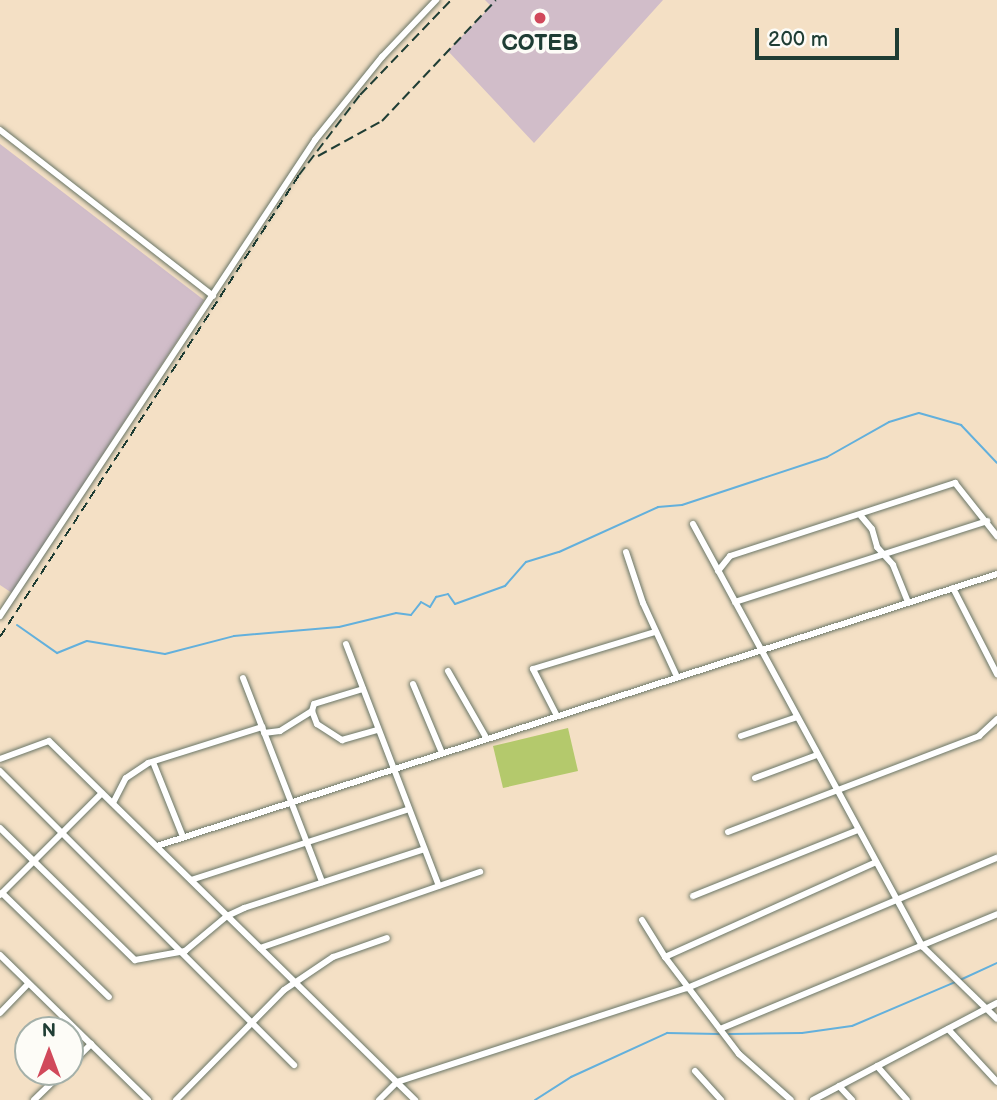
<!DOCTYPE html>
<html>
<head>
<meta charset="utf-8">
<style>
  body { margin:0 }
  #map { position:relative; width:997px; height:1100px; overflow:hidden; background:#f4e0c5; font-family:"Balsamiq Sans",sans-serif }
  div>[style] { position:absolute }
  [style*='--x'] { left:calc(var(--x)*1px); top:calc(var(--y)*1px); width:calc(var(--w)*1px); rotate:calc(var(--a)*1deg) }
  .industrial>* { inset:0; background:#d1bdc9 }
  .green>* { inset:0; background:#b4c96c }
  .stream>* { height:2px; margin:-1px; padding:0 1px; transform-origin:1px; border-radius:1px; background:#63b0dc }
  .roads { filter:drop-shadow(0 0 2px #6a7667) drop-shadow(0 0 2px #6a7667) }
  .minor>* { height:6px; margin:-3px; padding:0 3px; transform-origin:3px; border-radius:3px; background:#fff }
  .rail>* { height:2px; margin-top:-1px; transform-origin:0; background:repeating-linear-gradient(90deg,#1f3d34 0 10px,transparent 0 15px) }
  .dots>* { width:19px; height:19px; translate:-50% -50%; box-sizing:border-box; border:4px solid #fdfcf7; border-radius:50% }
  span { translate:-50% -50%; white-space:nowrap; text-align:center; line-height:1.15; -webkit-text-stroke:7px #fdfcf7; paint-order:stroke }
  .poi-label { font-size:23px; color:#1f3d34; font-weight:700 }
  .north { position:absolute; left:14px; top:1016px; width:70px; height:70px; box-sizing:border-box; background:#fdfcf7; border:2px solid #a4b0a9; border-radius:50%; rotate:0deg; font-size:19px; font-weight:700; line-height:28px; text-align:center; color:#1f3d34 }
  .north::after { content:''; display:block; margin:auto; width:24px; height:32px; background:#d1495b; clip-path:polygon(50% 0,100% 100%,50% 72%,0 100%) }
  .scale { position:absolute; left:755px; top:28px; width:144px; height:32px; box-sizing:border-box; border:4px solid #1f3d34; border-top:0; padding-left:9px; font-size:21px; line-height:24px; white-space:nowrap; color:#1f3d34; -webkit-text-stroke:5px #fdfcf7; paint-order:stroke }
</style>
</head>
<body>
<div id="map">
  <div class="industrial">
    <div style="clip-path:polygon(485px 0,663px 0,534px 143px,448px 51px,491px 6px)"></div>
    <div style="clip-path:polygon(0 144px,204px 300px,12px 593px,0 585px)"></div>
  </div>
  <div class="green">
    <div style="clip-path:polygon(568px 728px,578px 771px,503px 788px,493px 746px)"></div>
  </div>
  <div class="stream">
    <div style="--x:17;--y:625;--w:49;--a:35"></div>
    <div style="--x:57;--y:653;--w:32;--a:-22"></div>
    <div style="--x:87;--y:641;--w:79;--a:9.5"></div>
    <div style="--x:165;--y:654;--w:71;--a:-14.6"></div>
    <div style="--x:234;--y:636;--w:105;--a:-4.9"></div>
    <div style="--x:339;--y:627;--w:59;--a:-13.8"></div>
    <div style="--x:396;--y:613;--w:15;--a:8"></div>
    <div style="--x:411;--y:615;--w:16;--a:-52"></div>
    <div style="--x:421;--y:602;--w:10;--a:29"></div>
    <div style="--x:430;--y:607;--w:12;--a:-59"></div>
    <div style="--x:436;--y:597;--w:12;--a:-14"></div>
    <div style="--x:448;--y:594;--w:12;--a:55"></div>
    <div style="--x:455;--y:604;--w:53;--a:-19.8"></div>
    <div style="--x:505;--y:586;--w:32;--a:-49"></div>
    <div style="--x:526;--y:562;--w:34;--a:-17"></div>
    <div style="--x:559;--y:552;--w:109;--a:-24.4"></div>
    <div style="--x:658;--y:507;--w:24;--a:-5"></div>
    <div style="--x:682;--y:505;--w:153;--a:-18.3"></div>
    <div style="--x:827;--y:457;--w:71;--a:-29.4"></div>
    <div style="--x:889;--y:422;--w:31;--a:-17"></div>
    <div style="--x:919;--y:413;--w:44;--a:15.9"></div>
    <div style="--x:961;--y:425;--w:52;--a:46.5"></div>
    <div style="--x:960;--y:980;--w:41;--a:-24.7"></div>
    <div style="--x:729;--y:1034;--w:73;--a:-0.8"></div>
    <div style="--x:802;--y:1033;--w:50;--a:-8"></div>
    <div style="--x:852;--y:1026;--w:112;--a:-23.1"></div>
    <div style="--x:535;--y:1100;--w:43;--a:-32.6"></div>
    <div style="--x:571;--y:1077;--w:106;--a:-24.6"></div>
    <div style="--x:667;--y:1033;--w:52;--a:1.1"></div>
  </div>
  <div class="roads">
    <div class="minor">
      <div style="--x:0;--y:130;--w:270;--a:37.9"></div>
      <div style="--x:861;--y:516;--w:17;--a:50"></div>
      <div style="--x:872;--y:529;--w:19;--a:74"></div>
      <div style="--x:877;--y:547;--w:24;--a:48"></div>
      <div style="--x:893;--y:565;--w:40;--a:68"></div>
      <div style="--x:693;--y:524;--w:481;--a:61.5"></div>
      <div style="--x:923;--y:947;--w:103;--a:44.2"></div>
      <div style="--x:626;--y:552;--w:54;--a:71.6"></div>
      <div style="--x:643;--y:603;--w:81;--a:65.3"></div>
      <div style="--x:718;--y:571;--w:19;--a:-51"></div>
      <div style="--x:730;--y:556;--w:237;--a:-18"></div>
      <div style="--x:955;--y:483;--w:68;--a:51.6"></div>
      <div style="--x:953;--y:588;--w:97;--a:62.9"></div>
      <div style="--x:735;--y:602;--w:265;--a:-17.8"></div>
      <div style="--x:0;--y:616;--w:571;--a:-56.5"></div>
      <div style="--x:315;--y:140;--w:107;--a:-51.1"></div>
      <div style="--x:382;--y:57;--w:79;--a:-46.5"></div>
      <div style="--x:346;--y:644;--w:259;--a:69"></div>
      <div style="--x:448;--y:671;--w:78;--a:60.2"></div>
      <div style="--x:243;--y:678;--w:219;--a:68.8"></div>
      <div style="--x:413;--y:684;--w:75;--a:67.2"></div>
      <div style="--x:363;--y:689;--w:51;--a:163"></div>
      <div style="--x:314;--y:704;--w:7;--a:106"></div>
      <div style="--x:312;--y:711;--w:14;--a:69"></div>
      <div style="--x:317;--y:724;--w:30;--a:33"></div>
      <div style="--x:342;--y:740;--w:37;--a:-16"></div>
      <div style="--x:557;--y:716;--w:53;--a:-117.1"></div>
      <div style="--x:533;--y:669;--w:127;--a:-16.9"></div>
      <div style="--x:264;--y:733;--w:16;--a:-7"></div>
      <div style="--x:280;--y:731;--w:38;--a:-32"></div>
      <div style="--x:741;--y:736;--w:59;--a:-18.7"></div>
      <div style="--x:0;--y:759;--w:52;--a:-20.2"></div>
      <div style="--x:49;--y:741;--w:513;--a:44.45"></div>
      <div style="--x:153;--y:762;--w:81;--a:68.2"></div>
      <div style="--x:0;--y:771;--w:416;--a:45"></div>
      <div style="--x:755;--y:778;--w:66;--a:-20.4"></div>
      <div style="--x:113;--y:803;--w:28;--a:-63"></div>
      <div style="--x:126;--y:778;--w:27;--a:-34"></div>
      <div style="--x:148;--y:763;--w:120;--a:-17.5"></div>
      <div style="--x:0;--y:828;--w:189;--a:44.4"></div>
      <div style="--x:135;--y:960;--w:51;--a:-10.2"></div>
      <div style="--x:185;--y:951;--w:55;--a:-39.8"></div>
      <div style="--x:227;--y:916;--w:19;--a:-25"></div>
      <div style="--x:244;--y:908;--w:189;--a:-18.1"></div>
      <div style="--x:728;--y:832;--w:269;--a:-20.9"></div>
      <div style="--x:979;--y:736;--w:25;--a:-43"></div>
      <div style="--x:157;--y:846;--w:883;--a:-17.94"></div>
      <div style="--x:191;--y:880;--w:229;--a:-18"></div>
      <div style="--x:2;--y:893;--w:149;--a:44.2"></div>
      <div style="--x:0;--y:895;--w:144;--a:-45"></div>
      <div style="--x:693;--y:896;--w:178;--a:-21.8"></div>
      <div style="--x:642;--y:920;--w:44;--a:58.1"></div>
      <div style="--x:665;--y:957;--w:122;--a:52.7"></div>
      <div style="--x:739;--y:1054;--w:69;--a:41.5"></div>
      <div style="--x:260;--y:948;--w:233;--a:-19.1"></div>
      <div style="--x:0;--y:955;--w:207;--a:44.4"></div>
      <div style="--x:665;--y:957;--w:231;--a:-24.2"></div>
      <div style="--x:0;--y:1013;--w:40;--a:-46"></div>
      <div style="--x:720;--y:1029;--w:300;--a:-22.5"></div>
      <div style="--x:948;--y:1029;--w:72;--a:47.2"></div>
      <div style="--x:70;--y:1065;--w:30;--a:-45"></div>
      <div style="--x:877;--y:1066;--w:45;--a:48.6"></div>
      <div style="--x:695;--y:1071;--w:39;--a:48"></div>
      <div style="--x:839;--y:1086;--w:19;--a:47"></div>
      <div style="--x:34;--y:1100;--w:40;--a:-44"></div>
      <div style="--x:176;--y:1100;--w:154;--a:-45.5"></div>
      <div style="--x:284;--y:990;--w:59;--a:-34"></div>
      <div style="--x:333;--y:957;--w:57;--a:-19.4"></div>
      <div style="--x:379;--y:1100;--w:25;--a:-45"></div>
      <div style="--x:397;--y:1082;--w:305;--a:-18"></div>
      <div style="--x:687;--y:988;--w:336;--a:-22.8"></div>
      <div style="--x:813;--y:1100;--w:208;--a:-27.8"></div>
    </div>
  </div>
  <div class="rail">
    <div style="--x:318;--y:156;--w:73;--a:-28.7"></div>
    <div style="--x:382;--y:121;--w:166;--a:-46.7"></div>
    <div style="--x:0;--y:637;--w:550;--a:-57.09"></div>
    <div style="--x:299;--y:175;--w:101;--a:-52.7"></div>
    <div style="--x:360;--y:95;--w:132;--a:-46.2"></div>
  </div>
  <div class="dots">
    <div style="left:540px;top:18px;background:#d1495b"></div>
  </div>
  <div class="poi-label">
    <span style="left:540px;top:43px">COTEB</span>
  </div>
  <div class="north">N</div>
  <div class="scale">200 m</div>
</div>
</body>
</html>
